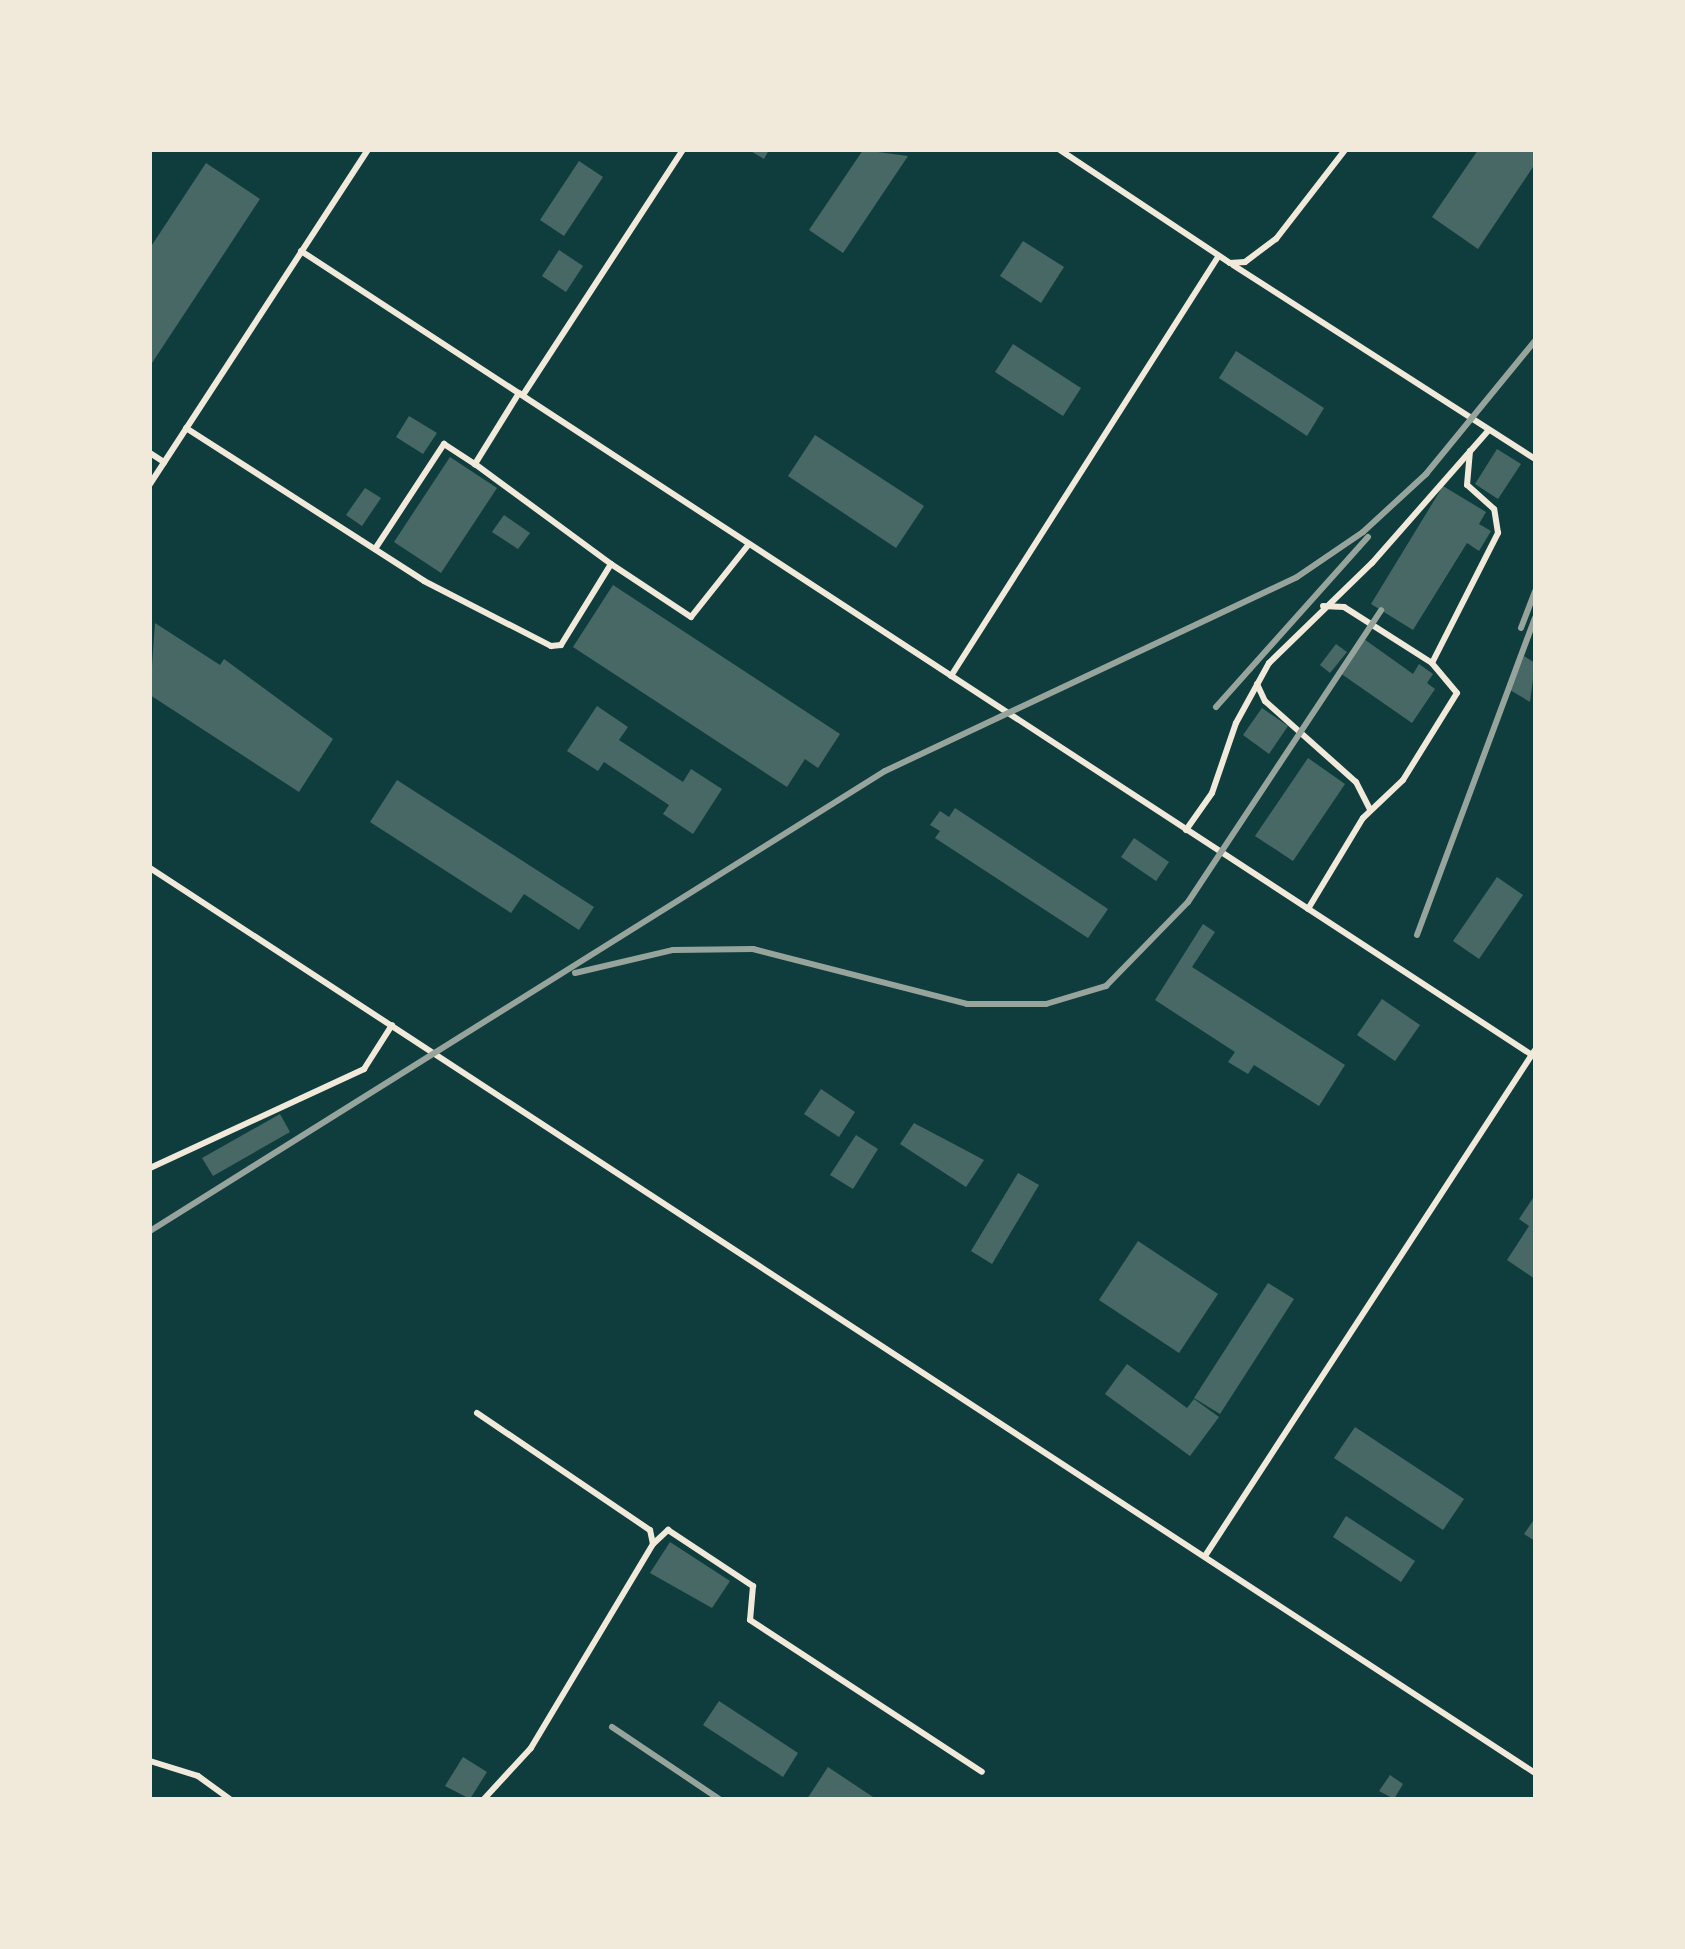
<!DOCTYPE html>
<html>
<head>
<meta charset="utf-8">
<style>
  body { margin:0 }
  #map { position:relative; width:1685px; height:1949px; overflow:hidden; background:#0f3d3e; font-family:"Golos Text",sans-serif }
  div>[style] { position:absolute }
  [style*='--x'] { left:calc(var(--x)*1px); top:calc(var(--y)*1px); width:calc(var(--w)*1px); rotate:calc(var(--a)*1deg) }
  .building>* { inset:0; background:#486865 }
  .service>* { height:6px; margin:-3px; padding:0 3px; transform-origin:3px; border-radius:3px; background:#f1e9da }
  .rail>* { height:6px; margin:-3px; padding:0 3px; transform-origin:3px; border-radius:3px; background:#97a49c }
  span { translate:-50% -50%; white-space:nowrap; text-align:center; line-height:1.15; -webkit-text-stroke:8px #f1e9da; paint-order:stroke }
  .frame { position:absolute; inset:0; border:152px solid #f1e9da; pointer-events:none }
</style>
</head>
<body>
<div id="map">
  <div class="building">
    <div style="clip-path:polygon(749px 150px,769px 150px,764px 159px)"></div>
    <div style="clip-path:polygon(863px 150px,908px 156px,843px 253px,809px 230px)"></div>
    <div style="clip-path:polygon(1478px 150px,1535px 150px,1535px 164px,1478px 249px,1432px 217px)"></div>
    <div style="clip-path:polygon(579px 161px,603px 177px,564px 236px,540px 220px)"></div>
    <div style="clip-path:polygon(206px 163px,260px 199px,150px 366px,150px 248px)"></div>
    <div style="clip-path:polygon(1023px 241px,1064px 267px,1041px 303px,1000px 276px)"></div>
    <div style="clip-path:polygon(559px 250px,583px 266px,566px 292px,542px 276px)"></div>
    <div style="clip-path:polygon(1013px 344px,1081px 388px,1063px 416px,995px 372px)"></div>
    <div style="clip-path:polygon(1236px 351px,1324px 408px,1307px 436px,1219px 378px)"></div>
    <div style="clip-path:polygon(409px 416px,437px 433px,423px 454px,396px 437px)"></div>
    <div style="clip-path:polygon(815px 435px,924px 506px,896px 548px,788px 476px)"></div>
    <div style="clip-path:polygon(1497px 449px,1521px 464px,1498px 499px,1475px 484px)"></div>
    <div style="clip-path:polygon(450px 457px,497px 488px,441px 573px,394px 542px)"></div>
    <div style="clip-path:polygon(1443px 486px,1486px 512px,1479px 524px,1491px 531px,1479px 551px,1467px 543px,1413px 630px,1371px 604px)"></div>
    <div style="clip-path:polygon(365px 488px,381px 498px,362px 526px,346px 515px)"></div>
    <div style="clip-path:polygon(504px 515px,530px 533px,518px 549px,492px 532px)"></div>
    <div style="clip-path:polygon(613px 585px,840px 734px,818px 768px,805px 759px,787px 787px,573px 647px)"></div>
    <div style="clip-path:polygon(155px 623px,220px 665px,224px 659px,333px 739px,299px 792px,150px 695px)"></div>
    <div style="clip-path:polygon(1364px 639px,1413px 674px,1419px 664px,1433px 674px,1427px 683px,1435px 689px,1412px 723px,1340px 673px)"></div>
    <div style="clip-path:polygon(1336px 644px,1347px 652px,1330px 673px,1320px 665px)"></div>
    <div style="clip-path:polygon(1524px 656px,1535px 663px,1530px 702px,1510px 690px)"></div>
    <div style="clip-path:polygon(597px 706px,628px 727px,619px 740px,683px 782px,691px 769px,722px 789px,693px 834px,663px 814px,669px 805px,604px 762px,598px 771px,567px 751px)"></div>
    <div style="clip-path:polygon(1262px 708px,1288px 726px,1269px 754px,1243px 735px)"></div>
    <div style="clip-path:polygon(1308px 758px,1345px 784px,1293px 861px,1255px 836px)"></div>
    <div style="clip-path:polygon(397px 780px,594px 907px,579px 930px,524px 894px,511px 913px,370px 822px)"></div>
    <div style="clip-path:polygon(955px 808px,1108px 909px,1088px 938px,935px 838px,940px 831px,930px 825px,940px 811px,949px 817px)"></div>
    <div style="clip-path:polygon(1134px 838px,1169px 862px,1156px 881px,1121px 857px)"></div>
    <div style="clip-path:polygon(1497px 877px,1523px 895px,1479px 959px,1453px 941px)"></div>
    <div style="clip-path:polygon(1203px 924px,1215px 932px,1192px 967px,1345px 1065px,1319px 1106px,1254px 1065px,1248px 1074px,1228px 1062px,1235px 1052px,1155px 1000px)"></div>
    <div style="clip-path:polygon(1382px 999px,1420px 1025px,1395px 1061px,1357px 1035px)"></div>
    <div style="clip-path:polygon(821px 1089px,855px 1112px,839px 1137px,804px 1114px)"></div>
    <div style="clip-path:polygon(280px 1114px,290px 1132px,213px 1176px,202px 1158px)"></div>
    <div style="clip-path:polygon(914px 1123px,984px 1160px,966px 1187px,900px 1144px)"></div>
    <div style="clip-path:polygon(856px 1135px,878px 1149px,853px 1189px,830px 1175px)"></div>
    <div style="clip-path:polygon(1018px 1173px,1039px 1185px,992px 1264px,971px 1251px)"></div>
    <div style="clip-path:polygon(1535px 1195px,1535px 1279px,1507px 1260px,1529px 1226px,1519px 1219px)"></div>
    <div style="clip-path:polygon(1138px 1241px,1218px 1294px,1179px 1353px,1099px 1300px)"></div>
    <div style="clip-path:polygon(1268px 1283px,1294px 1299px,1220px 1414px,1194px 1398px)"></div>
    <div style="clip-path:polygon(1127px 1364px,1187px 1408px,1194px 1399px,1219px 1417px,1190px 1456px,1105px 1394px)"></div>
    <div style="clip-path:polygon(1355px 1427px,1464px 1499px,1443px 1530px,1334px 1458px)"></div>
    <div style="clip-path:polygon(1346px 1516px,1415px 1561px,1401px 1582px,1333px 1537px)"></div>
    <div style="clip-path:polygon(1535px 1518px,1535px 1541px,1524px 1534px)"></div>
    <div style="clip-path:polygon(670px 1542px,730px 1581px,712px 1608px,650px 1573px)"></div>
    <div style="clip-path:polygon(719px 1701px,798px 1753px,783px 1777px,703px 1725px)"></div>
    <div style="clip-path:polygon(463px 1757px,487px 1772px,470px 1799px,445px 1786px)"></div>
    <div style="clip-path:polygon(828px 1767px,876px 1799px,807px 1799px)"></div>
    <div style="clip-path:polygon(1390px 1775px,1403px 1784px,1394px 1799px,1379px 1791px)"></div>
  </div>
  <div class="service">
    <div style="--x:1060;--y:150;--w:204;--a:33.6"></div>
    <div style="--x:1230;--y:263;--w:15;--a:-4"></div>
    <div style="--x:1245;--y:262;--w:39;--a:-37"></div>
    <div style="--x:1276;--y:239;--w:113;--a:-52.2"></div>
    <div style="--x:301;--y:251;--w:1474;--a:33.15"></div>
    <div style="--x:1233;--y:265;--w:359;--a:32.7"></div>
    <div style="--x:519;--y:393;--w:84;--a:121.8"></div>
    <div style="--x:475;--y:464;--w:169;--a:36.3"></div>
    <div style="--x:523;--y:395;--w:293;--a:-56.9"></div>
    <div style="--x:186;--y:428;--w:283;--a:32.7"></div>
    <div style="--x:424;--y:581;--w:143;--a:27.1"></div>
    <div style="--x:551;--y:646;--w:10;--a:-6"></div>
    <div style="--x:561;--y:645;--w:95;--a:-58.3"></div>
    <div style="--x:611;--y:564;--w:96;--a:33.5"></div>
    <div style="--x:691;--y:617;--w:93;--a:-51.5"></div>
    <div style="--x:150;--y:453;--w:17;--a:33"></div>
    <div style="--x:150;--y:484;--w:399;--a:-56.9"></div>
    <div style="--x:375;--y:549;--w:126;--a:-56.7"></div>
    <div style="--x:444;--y:444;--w:37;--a:33"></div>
    <div style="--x:1432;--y:663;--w:146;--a:-63.1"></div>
    <div style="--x:1498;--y:533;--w:24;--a:-99"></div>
    <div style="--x:1494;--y:509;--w:36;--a:-138"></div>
    <div style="--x:1467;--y:485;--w:34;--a:-85"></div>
    <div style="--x:951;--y:676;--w:498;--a:-57.5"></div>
    <div style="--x:1257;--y:684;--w:19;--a:65"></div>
    <div style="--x:1265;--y:701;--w:122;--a:41.7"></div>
    <div style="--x:1356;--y:782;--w:30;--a:63"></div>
    <div style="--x:1186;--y:830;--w:45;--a:-54.9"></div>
    <div style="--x:1212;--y:793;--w:74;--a:-71.1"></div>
    <div style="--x:1236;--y:723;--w:68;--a:-61.2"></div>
    <div style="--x:1269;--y:663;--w:144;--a:-44.2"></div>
    <div style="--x:1372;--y:563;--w:176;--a:-48.7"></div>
    <div style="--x:150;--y:868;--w:1654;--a:33.16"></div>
    <div style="--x:1308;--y:909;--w:106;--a:-58.9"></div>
    <div style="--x:1363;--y:818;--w:55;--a:-43.5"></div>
    <div style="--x:1403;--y:780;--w:102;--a:-58.2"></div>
    <div style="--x:1457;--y:693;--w:39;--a:-130"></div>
    <div style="--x:1432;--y:663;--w:104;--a:-147.5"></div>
    <div style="--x:1344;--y:607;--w:21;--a:-177"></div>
    <div style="--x:150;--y:1168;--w:236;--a:-24.8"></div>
    <div style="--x:364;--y:1069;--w:52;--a:-57.5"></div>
    <div style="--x:477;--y:1413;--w:209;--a:34.1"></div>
    <div style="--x:650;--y:1530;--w:14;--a:78"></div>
    <div style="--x:653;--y:1544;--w:238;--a:120.9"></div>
    <div style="--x:531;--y:1748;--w:69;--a:132.7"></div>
    <div style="--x:653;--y:1544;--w:21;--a:-43"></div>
    <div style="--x:668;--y:1530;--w:102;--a:33.4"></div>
    <div style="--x:753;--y:1586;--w:34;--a:95"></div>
    <div style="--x:750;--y:1620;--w:277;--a:33.2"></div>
    <div style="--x:1205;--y:1556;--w:604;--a:-56.89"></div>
    <div style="--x:150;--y:1761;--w:50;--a:17.4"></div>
    <div style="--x:198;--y:1776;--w:39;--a:36"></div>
  </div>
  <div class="rail">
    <div style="--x:1521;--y:628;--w:40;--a:-69"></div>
    <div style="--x:1216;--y:707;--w:228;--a:-48.2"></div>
    <div style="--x:1417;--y:935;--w:338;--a:-69.6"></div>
    <div style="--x:575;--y:973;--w:101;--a:-13.2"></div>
    <div style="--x:673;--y:950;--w:80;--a:-0.7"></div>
    <div style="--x:753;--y:949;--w:221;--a:14.4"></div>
    <div style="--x:967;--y:1004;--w:79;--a:0"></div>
    <div style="--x:1046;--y:1004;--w:63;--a:-16.7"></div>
    <div style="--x:1106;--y:986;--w:117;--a:-45.7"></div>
    <div style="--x:1188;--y:902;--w:350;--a:-56.5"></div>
    <div style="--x:150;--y:1231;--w:867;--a:-32.04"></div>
    <div style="--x:885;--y:771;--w:455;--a:-25.2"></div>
    <div style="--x:1297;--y:577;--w:80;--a:-34.3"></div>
    <div style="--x:1363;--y:532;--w:86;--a:-42.6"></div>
    <div style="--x:1426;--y:474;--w:172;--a:-50.7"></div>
    <div style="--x:612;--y:1727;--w:129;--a:33.9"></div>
  </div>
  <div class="frame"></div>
</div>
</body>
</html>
